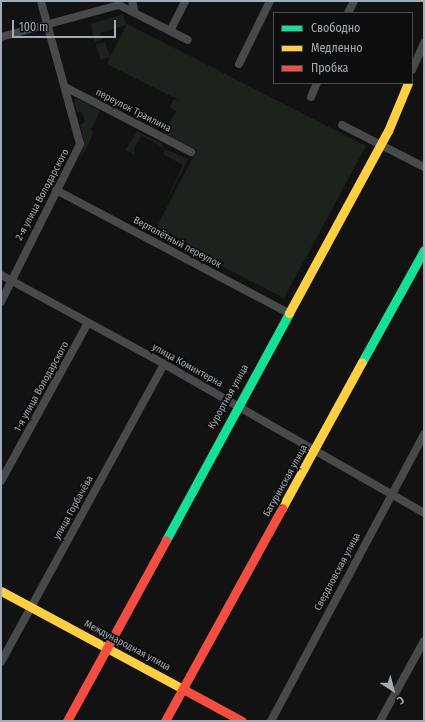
<!DOCTYPE html>
<html>
<head>
<meta charset="utf-8">
<style>
  body { margin:0 }
  #map { position:relative; width:425px; height:722px; overflow:hidden; background:#121213; font-family:"Fira Sans Condensed",sans-serif }
  div>[style] { position:absolute }
  [style*='--x'] { left:calc(var(--x)*1px); top:calc(var(--y)*1px); width:calc(var(--w)*1px); rotate:calc(var(--a)*1deg) }
  .green>* { inset:0; background:#1c231d }
  .street>* { height:8px; margin:-4px; padding:0 4px; transform-origin:4px; border-radius:4px; background:#47494b }
  .fast>* { height:9px; margin:-4.5px; padding:0 4.5px; transform-origin:4.5px; border-radius:4.5px; background:#16e098 }
  .slow>* { height:9px; margin:-4.5px; padding:0 4.5px; transform-origin:4.5px; border-radius:4.5px; background:#ffcf43 }
  .jam>* { height:9px; margin:-4.5px; padding:0 4.5px; transform-origin:4.5px; border-radius:4.5px; background:#f24e42 }
  span { translate:-50% -50%; white-space:nowrap; text-align:center; line-height:1.15; -webkit-text-stroke:3.5px #0d0d0e; paint-order:stroke }
  .street-label { font-size:10px; color:#a3acb4 }
  .frame { position:absolute; inset:0; border:2px solid #a3acb4; pointer-events:none }
  .legend { position:absolute; left:273px; top:12px; width:140px; height:72px; box-sizing:border-box; background:#0d0d0e; border:1px solid #494d50; margin:0; padding:5px 7px; list-style:none; font-size:12px; color:#a3acb4 }
  .legend li { display:flex; align-items:center; gap:8px; height:20px }
  .legend b { width:20px; border:1px solid #494d50 }
  .north { position:absolute; left:373px; top:670px; width:40px; height:40px; -webkit-text-stroke:3px #0d0d0e; paint-order:stroke; rotate:144deg; font-size:11px; font-weight:700; line-height:16px; text-align:center; color:#a3acb4 }
  .north::after { content:''; display:block; margin:auto; width:14px; height:18px; background:#a3acb4; clip-path:polygon(50% 0,100% 100%,50% 72%,0 100%) }
  .scale { position:absolute; left:12px; top:20px; width:104px; height:18px; box-sizing:border-box; border:2px solid #a3acb4; border-top:0; padding-left:5px; font-size:12px; line-height:14px; white-space:nowrap; color:#a3acb4; -webkit-text-stroke:3px #0d0d0e; paint-order:stroke }
</style>
</head>
<body>
<div id="map">
  <div class="green">
    <div style="clip-path:polygon(123px 14px,126px 25px,100px 33px,102px 40px,95px 42px,91px 24px)"></div>
    <div style="clip-path:polygon(127px 24px,366px 146px,284px 298px,154px 232px,197px 150px,164px 133px,176px 111px,170px 107px,174px 99px,181px 101px,107px 64px,110px 57px,101px 60px,96px 45px,105px 42px,110px 57px)"></div>
    <div style="clip-path:polygon(76px 98px,100px 111px,91px 130px,93px 132px,90px 141px,79px 161px,85px 144px,80px 125px,85px 122px,82px 112px,77px 112px,74px 102px)"></div>
    <div style="clip-path:polygon(137px 131px,162px 144px,164px 149px,188px 159px,164px 206px,183px 165px,163px 154px,165px 151px,159px 145px,142px 136px,134px 148px,135px 155px,126px 150px)"></div>
  </div>
  <div class="street">
    <div style="--x:132;--y:1;--w:12;--a:76"></div>
    <div style="--x:348;--y:13;--w:13;--a:-63"></div>
    <div style="--x:170;--y:31;--w:34;--a:-63"></div>
    <div style="--x:1;--y:37;--w:122;--a:-15.2"></div>
    <div style="--x:119;--y:5;--w:77;--a:26.9"></div>
    <div style="--x:239;--y:64;--w:70;--a:-63.8"></div>
    <div style="--x:412;--y:70;--w:30;--a:-66"></div>
    <div style="--x:65;--y:87;--w:142;--a:27.3"></div>
    <div style="--x:311;--y:97;--w:15;--a:-67"></div>
    <div style="--x:342;--y:125;--w:92;--a:27.1"></div>
    <div style="--x:56;--y:190;--w:263;--a:27.9"></div>
    <div style="--x:1;--y:275;--w:186;--a:28.6"></div>
    <div style="--x:164;--y:364;--w:300;--a:29.8"></div>
    <div style="--x:1;--y:302;--w:177;--a:-63.4"></div>
    <div style="--x:80;--y:144;--w:148;--a:-105.3"></div>
    <div style="--x:1;--y:481;--w:180;--a:-61.2"></div>
    <div style="--x:1;--y:662;--w:340;--a:-61.3"></div>
    <div style="--x:271;--y:721;--w:325;--a:-61.9"></div>
    <div style="--x:380;--y:721;--w:91;--a:-61.2"></div>
  </div>
  <div class="fast">
    <div style="--x:362;--y:362;--w:128;--a:-61"></div>
    <div style="--x:166;--y:540;--w:258;--a:-61.5"></div>
  </div>
  <div class="slow">
    <div style="--x:289;--y:313;--w:207;--a:-61.5"></div>
    <div style="--x:388;--y:131;--w:52;--a:-67.4"></div>
    <div style="--x:282;--y:508;--w:166;--a:-61.3"></div>
    <div style="--x:1;--y:591;--w:207;--a:28.3"></div>
  </div>
  <div class="jam">
    <div style="--x:183;--y:689;--w:67;--a:28.5"></div>
    <div style="--x:67;--y:721;--w:206;--a:-61.3"></div>
    <div style="--x:165;--y:721;--w:243;--a:-61.2"></div>
  </div>
  <div class="street-label">
    <span style="left:133px;top:111px;rotate:27deg">переулок Траилина</span>
    <span style="left:43px;top:195px;rotate:-62deg">2-я улица Володарского</span>
    <span style="left:177px;top:243px;rotate:28deg">Вертолётный переулок</span>
    <span style="left:187px;top:366px;rotate:29deg">улица Коминтерна</span>
    <span style="left:42px;top:387px;rotate:-61deg">1-я улица Володарского</span>
    <span style="left:229px;top:397px;rotate:-61deg">Курортная улица</span>
    <span style="left:286px;top:481px;rotate:-61deg">Батуринская улица</span>
    <span style="left:74px;top:508px;rotate:-61deg">улица Горбачёва</span>
    <span style="left:338px;top:572px;rotate:-62deg">Свердловская улица</span>
    <span style="left:127px;top:646px;rotate:28deg">Международная улица</span>
  </div>
  <div class="frame"></div>
  <ul class="legend">
  <li><b style="height:5px;background:#16e098"></b>Свободно</li>
  <li><b style="height:5px;background:#ffcf43"></b>Медленно</li>
  <li><b style="height:5px;background:#f24e42"></b>Пробка</li>
  </ul>
  <div class="north">С</div>
  <div class="scale">100 m</div>
</div>
</body>
</html>
